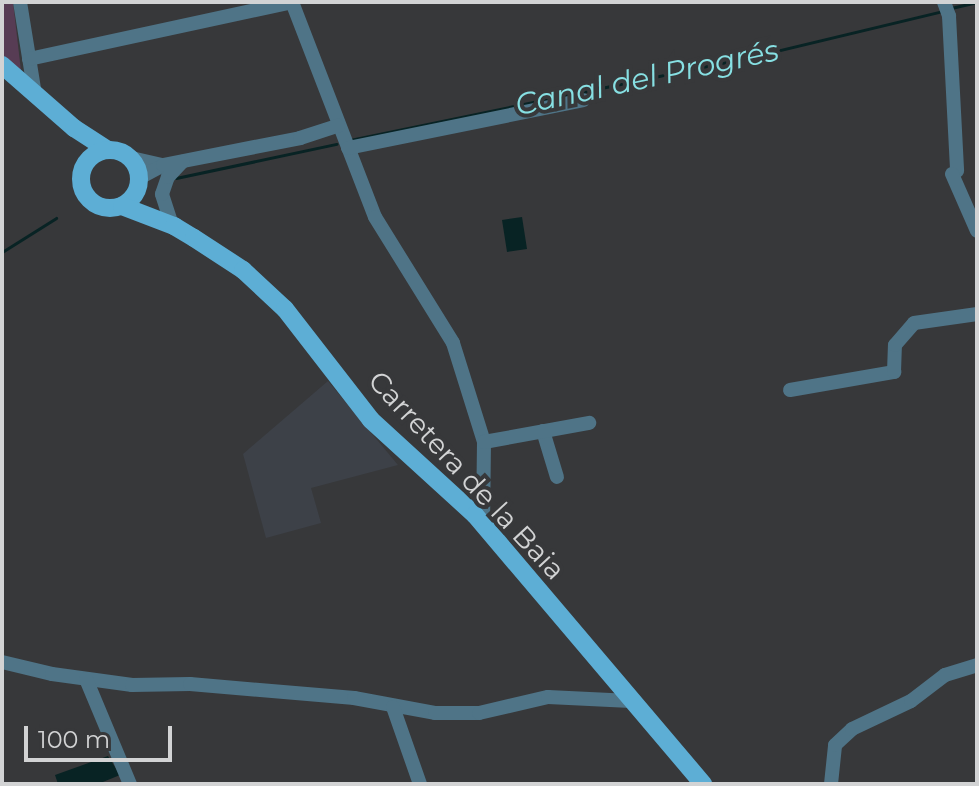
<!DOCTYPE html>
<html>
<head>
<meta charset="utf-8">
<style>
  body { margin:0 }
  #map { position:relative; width:979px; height:786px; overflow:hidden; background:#37383a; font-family:Montserrat,sans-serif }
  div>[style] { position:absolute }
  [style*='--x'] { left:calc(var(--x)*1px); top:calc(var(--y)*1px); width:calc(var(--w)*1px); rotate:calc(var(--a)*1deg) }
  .built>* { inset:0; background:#3d4148 }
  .green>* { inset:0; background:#573c54 }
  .water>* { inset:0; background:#082324 }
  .stream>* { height:3px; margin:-1.5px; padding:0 1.5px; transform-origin:1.5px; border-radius:1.5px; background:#082324 }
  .minor>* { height:14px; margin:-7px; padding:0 7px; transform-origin:7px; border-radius:7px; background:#4f7487 }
  .major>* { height:18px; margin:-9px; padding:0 9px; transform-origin:9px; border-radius:9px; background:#5daed5 }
  .major>.ring { margin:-9px; padding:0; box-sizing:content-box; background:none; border:18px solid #5daed5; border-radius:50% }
  span { translate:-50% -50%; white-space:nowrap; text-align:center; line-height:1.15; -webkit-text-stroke:8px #37383a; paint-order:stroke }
  .street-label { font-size:28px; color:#d2d3d4 }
  .water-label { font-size:30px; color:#87e0e3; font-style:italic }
  .frame { position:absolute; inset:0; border:4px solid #d2d3d4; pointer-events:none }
  .scale { position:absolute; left:24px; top:726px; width:148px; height:36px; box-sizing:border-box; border:4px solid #d2d3d4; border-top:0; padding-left:10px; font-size:24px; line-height:28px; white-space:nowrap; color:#d2d3d4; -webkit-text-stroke:6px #37383a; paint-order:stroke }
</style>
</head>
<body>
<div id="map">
  <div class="built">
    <div style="clip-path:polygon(328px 381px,398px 465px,311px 488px,321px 523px,266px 538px,243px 454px)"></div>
  </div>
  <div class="green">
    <div style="clip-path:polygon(2px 2px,13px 2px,21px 71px,2px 56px)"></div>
  </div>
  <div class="water">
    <div style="clip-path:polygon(522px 217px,527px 249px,507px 252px,502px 220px)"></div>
    <div style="clip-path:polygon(108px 756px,120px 775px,98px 784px,58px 784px,55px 775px)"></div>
  </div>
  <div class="stream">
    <div style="--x:951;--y:8;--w:27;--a:-13"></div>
    <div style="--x:350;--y:140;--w:405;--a:-11.7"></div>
    <div style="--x:747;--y:58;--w:202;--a:-13.5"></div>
    <div style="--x:176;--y:178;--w:164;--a:-12"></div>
    <div style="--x:2;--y:252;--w:64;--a:-32.2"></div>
  </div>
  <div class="minor">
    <div style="--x:20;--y:2;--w:94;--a:80.8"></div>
    <div style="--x:944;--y:2;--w:15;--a:70"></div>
    <div style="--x:949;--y:16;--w:155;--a:87"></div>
    <div style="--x:29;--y:59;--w:269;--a:-12.2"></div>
    <div style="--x:292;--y:2;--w:230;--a:68.9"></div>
    <div style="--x:375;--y:217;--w:148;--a:58.2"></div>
    <div style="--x:453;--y:343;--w:104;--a:72.6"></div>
    <div style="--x:484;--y:442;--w:84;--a:90.7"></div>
    <div style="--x:348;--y:148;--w:240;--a:-11.5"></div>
    <div style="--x:127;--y:157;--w:37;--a:13"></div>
    <div style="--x:952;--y:174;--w:62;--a:66.3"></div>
    <div style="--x:139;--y:178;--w:27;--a:-28"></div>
    <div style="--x:163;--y:165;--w:140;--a:-11.1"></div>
    <div style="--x:300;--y:138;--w:40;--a:-18"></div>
    <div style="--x:170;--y:219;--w:26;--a:-108"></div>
    <div style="--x:162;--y:194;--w:18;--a:-71"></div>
    <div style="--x:168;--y:177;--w:21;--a:-47"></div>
    <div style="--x:790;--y:390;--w:106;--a:-9.8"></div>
    <div style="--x:894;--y:372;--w:27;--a:-88"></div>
    <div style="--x:895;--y:345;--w:29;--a:-49"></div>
    <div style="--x:914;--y:323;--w:64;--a:-8.1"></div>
    <div style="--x:543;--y:431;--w:48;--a:73.1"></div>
    <div style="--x:484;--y:442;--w:107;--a:-10.3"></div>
    <div style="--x:2;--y:662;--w:51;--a:13.5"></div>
    <div style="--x:52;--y:674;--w:81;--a:7.8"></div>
    <div style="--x:132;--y:685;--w:58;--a:-1"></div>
    <div style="--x:190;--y:684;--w:165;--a:4.9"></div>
    <div style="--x:354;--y:698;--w:82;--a:10.5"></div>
    <div style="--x:435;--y:713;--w:44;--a:0"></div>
    <div style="--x:479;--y:713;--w:71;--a:-13.1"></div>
    <div style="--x:548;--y:697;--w:83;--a:2.8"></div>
    <div style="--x:86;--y:679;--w:114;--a:67.3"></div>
    <div style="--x:393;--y:707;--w:82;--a:70.7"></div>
    <div style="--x:831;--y:784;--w:39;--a:-84"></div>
    <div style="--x:835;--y:745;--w:23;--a:-43"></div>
    <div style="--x:852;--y:729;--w:65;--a:-25.4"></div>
    <div style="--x:911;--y:701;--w:43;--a:-37.4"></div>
    <div style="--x:945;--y:675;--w:34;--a:-17"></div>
  </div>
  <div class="major">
    <div style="--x:2;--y:65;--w:96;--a:41.2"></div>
    <div style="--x:74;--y:128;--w:40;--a:32.9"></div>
    <div class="ring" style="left:81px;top:150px;width:40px;height:40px"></div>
    <div style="--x:122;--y:206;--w:56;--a:21"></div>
    <div style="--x:174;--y:226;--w:23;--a:31"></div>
    <div style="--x:194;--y:238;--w:59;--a:33.1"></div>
    <div style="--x:243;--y:270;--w:57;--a:42.9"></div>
    <div style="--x:285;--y:309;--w:140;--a:52.2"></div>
    <div style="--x:371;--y:420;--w:141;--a:42.4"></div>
    <div style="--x:475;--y:515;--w:353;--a:49.7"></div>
  </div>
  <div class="street-label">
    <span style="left:467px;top:475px;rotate:47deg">Carretera de la Baia</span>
  </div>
  <div class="water-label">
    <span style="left:647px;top:78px;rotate:-12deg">Canal del Progrés</span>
  </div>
  <div class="frame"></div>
  <div class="scale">100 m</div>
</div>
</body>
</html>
